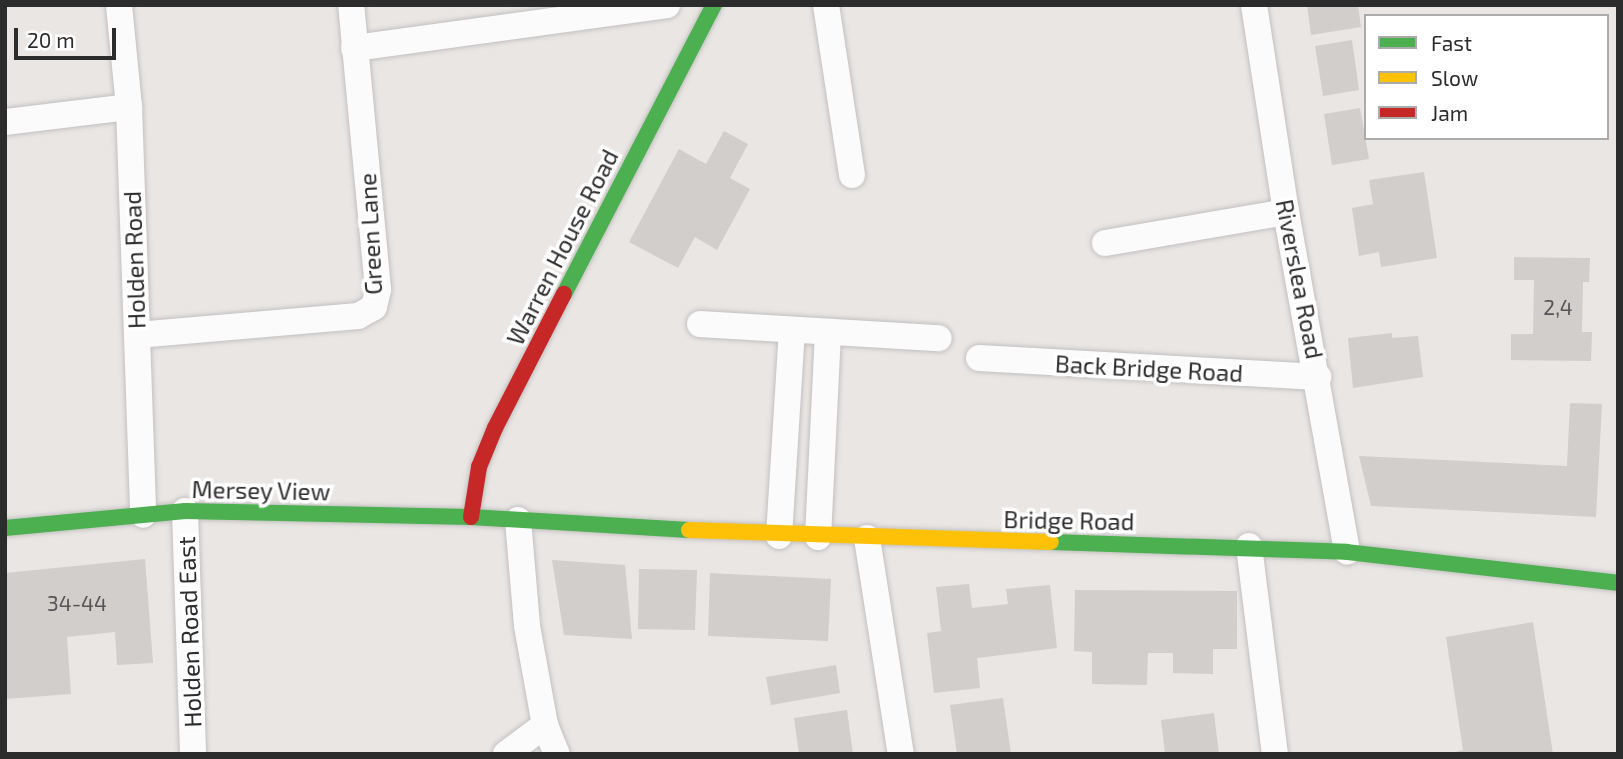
<!DOCTYPE html>
<html>
<head>
<meta charset="utf-8">
<style>
  body { margin:0 }
  #map { position:relative; width:1623px; height:759px; overflow:hidden; background:#e9e6e3; font-family:"Exo 2",sans-serif }
  div>[style] { position:absolute }
  [style*='--x'] { left:calc(var(--x)*1px); top:calc(var(--y)*1px); width:calc(var(--w)*1px); rotate:calc(var(--a)*1deg) }
  .building>* { inset:0; background:#d1cecc }
  .roads { filter:drop-shadow(0 0 2px #c2c1c1) drop-shadow(0 0 2px #c2c1c1) }
  .street>* { height:26px; margin:-13px; padding:0 13px; transform-origin:13px; border-radius:13px; background:#fcfbfb }
  .fast>* { height:16px; margin:-8px; padding:0 8px; transform-origin:8px; border-radius:8px; background:#4caf50 }
  .slow>* { height:16px; margin:-8px; padding:0 8px; transform-origin:8px; border-radius:8px; background:#ffc107 }
  .jam>* { height:16px; margin:-8px; padding:0 8px; transform-origin:8px; border-radius:8px; background:#c62828 }
  span { translate:-50% -50%; white-space:nowrap; text-align:center; line-height:1.15; -webkit-text-stroke:7px #fff; paint-order:stroke }
  .number-label { font-size:21px; color:#565555 }
  .number-label span { -webkit-text-stroke-width:0 }
  .street-label { font-size:24px; color:#2c2c2c }
  .frame { position:absolute; inset:0; border:7px solid #2c2c2c; pointer-events:none }
  .legend { position:absolute; left:1364px; top:14px; width:245px; height:126px; box-sizing:border-box; background:#fff; border:2px solid #ababab; margin:0; padding:9px 12px; list-style:none; font-size:21px; color:#2c2c2c }
  .legend li { display:flex; align-items:center; gap:14px; height:35px }
  .legend b { width:35px; border:2px solid #ababab }
  .scale { position:absolute; left:14px; top:28px; width:102px; height:32px; box-sizing:border-box; border:4px solid #2c2c2c; border-top:0; padding-left:9px; font-size:21px; line-height:24px; white-space:nowrap; color:#2c2c2c; -webkit-text-stroke:5px #fff; paint-order:stroke }
</style>
</head>
<body>
<div id="map">
  <div class="building">
    <div style="clip-path:polygon(1307px 5px,1358px 5px,1361px 27px,1311px 35px)"></div>
    <div style="clip-path:polygon(1352px 40px,1359px 90px,1323px 96px,1315px 46px)"></div>
    <div style="clip-path:polygon(1360px 108px,1369px 159px,1332px 165px,1324px 114px)"></div>
    <div style="clip-path:polygon(724px 131px,748px 144px,730px 178px,750px 189px,717px 250px,695px 237px,678px 268px,629px 242px,679px 149px,706px 164px)"></div>
    <div style="clip-path:polygon(1424px 172px,1437px 258px,1381px 267px,1379px 252px,1359px 256px,1352px 208px,1373px 204px,1369px 180px)"></div>
    <div style="clip-path:polygon(1514px 257px,1590px 258px,1589px 282px,1583px 282px,1582px 332px,1592px 332px,1591px 361px,1511px 360px,1511px 334px,1533px 334px,1534px 280px,1514px 280px)"></div>
    <div style="clip-path:polygon(1392px 333px,1392px 338px,1418px 336px,1423px 377px,1353px 388px,1348px 338px)"></div>
    <div style="clip-path:polygon(1570px 403px,1602px 404px,1596px 517px,1371px 506px,1359px 456px,1567px 466px)"></div>
    <div style="clip-path:polygon(145px 559px,153px 663px,117px 665px,115px 632px,67px 637px,71px 694px,5px 699px,5px 573px)"></div>
    <div style="clip-path:polygon(552px 560px,625px 565px,632px 639px,564px 635px)"></div>
    <div style="clip-path:polygon(639px 569px,697px 570px,695px 630px,638px 629px)"></div>
    <div style="clip-path:polygon(710px 573px,831px 579px,828px 641px,708px 636px)"></div>
    <div style="clip-path:polygon(969px 584px,972px 608px,1008px 604px,1006px 589px,1050px 585px,1057px 648px,977px 658px,980px 688px,934px 693px,927px 633px,941px 631px,936px 587px)"></div>
    <div style="clip-path:polygon(1075px 590px,1237px 591px,1237px 649px,1213px 649px,1213px 674px,1173px 673px,1173px 653px,1148px 653px,1147px 685px,1092px 684px,1092px 652px,1074px 651px)"></div>
    <div style="clip-path:polygon(1533px 622px,1553px 754px,1447px 754px,1463px 750px,1446px 637px)"></div>
    <div style="clip-path:polygon(836px 665px,840px 693px,771px 705px,766px 677px)"></div>
    <div style="clip-path:polygon(1003px 698px,1011px 754px,957px 754px,950px 705px)"></div>
    <div style="clip-path:polygon(847px 710px,853px 754px,799px 754px,794px 718px)"></div>
    <div style="clip-path:polygon(1214px 713px,1219px 754px,1165px 754px,1161px 720px)"></div>
  </div>
  <div class="roads">
    <div class="street">
      <div style="--x:119;--y:5;--w:102;--a:84.4"></div>
      <div style="--x:129;--y:107;--w:408;--a:88"></div>
      <div style="--x:826;--y:5;--w:172;--a:81.3"></div>
      <div style="--x:1254;--y:5;--w:209;--a:81.2"></div>
      <div style="--x:1286;--y:212;--w:345;--a:79.8"></div>
      <div style="--x:354;--y:48;--w:316;--a:-7.8"></div>
      <div style="--x:5;--y:122;--w:125;--a:-6.9"></div>
      <div style="--x:1105;--y:243;--w:184;--a:-9.7"></div>
      <div style="--x:700;--y:324;--w:239;--a:3.4"></div>
      <div style="--x:137;--y:335;--w:222;--a:-4.9"></div>
      <div style="--x:358;--y:316;--w:18;--a:-29"></div>
      <div style="--x:374;--y:307;--w:18;--a:-77"></div>
      <div style="--x:378;--y:289;--w:285;--a:-95.4"></div>
      <div style="--x:979;--y:358;--w:340;--a:3.2"></div>
      <div style="--x:185;--y:511;--w:243;--a:88.1"></div>
      <div style="--x:518;--y:520;--w:106;--a:85.1"></div>
      <div style="--x:527;--y:626;--w:101;--a:79.7"></div>
      <div style="--x:545;--y:725;--w:31;--a:68"></div>
      <div style="--x:779;--y:536;--w:205;--a:-86.4"></div>
      <div style="--x:818;--y:537;--w:205;--a:-87.2"></div>
      <div style="--x:867;--y:538;--w:219;--a:81.1"></div>
      <div style="--x:1249;--y:546;--w:210;--a:82.9"></div>
      <div style="--x:506;--y:754;--w:49;--a:-36.6"></div>
    </div>
    <div class="fast">
      <div style="--x:564;--y:294;--w:326;--a:-62.6"></div>
      <div style="--x:5;--y:528;--w:181;--a:-5.4"></div>
      <div style="--x:185;--y:511;--w:286;--a:1.2"></div>
      <div style="--x:471;--y:517;--w:218;--a:3.4"></div>
      <div style="--x:1051;--y:542;--w:296;--a:1.9"></div>
      <div style="--x:1347;--y:552;--w:273;--a:6.5"></div>
    </div>
    <div class="slow">
      <div style="--x:689;--y:530;--w:362;--a:1.9"></div>
    </div>
    <div class="jam">
      <div style="--x:471;--y:517;--w:51;--a:-80.9"></div>
      <div style="--x:479;--y:467;--w:42;--a:-67.7"></div>
      <div style="--x:495;--y:428;--w:151;--a:-62.8"></div>
    </div>
  </div>
  <div class="number-label">
    <span style="left:1558px;top:307px">2,4</span>
    <span style="left:77px;top:603px">34-44</span>
  </div>
  <div class="street-label">
    <span style="left:370px;top:234px;rotate:-93deg">Green Lane</span>
    <span style="left:562px;top:247px;rotate:-63deg">Warren House Road</span>
    <span style="left:134px;top:260px;rotate:-92deg">Holden Road</span>
    <span style="left:1300px;top:279px;rotate:79deg">Riverslea Road</span>
    <span style="left:1149px;top:368px;rotate:3deg">Back Bridge Road</span>
    <span style="left:261px;top:490px;rotate:1deg">Mersey View</span>
    <span style="left:1069px;top:520px;rotate:1deg">Bridge Road</span>
    <span style="left:189px;top:632px;rotate:-92deg">Holden Road East</span>
  </div>
  <div class="frame"></div>
  <ul class="legend">
  <li><b style="height:9px;background:#4caf50"></b>Fast</li>
  <li><b style="height:9px;background:#ffc107"></b>Slow</li>
  <li><b style="height:9px;background:#c62828"></b>Jam</li>
  </ul>
  <div class="scale">20 m</div>
</div>
</body>
</html>
